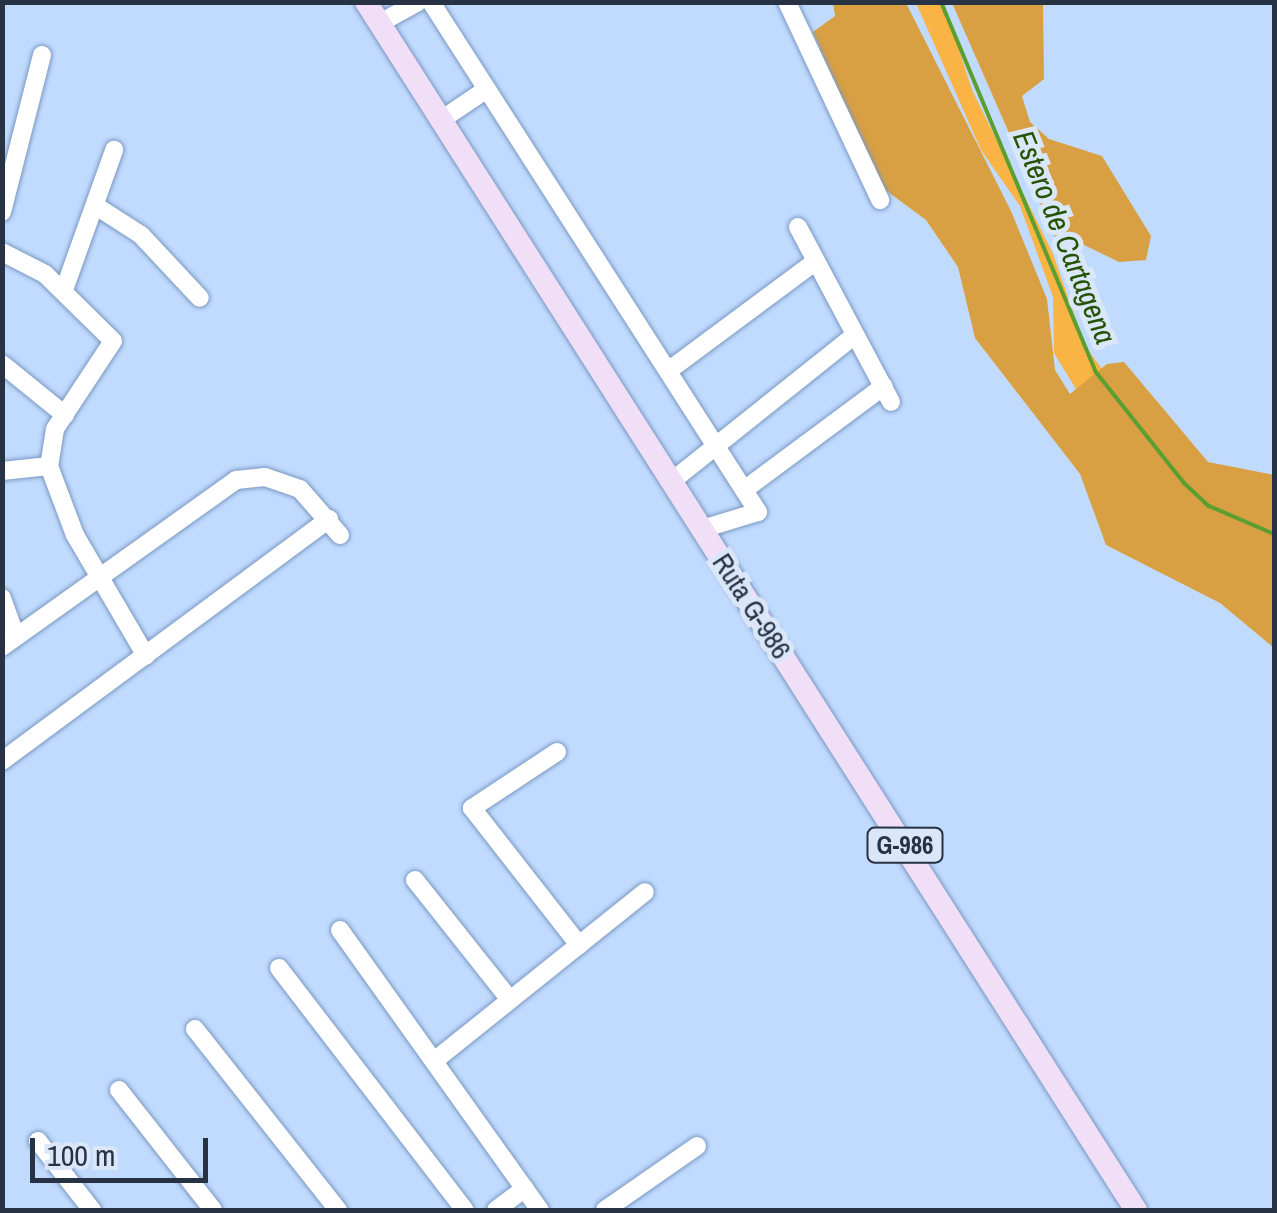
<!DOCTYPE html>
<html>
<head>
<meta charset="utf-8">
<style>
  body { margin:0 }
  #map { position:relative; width:1277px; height:1213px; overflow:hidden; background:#c1dbfe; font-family:"Archivo Narrow",sans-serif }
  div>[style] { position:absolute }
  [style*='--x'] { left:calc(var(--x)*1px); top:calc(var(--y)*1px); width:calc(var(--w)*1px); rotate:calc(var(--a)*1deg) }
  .green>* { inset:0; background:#f9b445 }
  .forest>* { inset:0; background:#d99f43 }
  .stream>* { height:4px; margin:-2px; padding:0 2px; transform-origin:2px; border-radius:2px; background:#5a9f30 }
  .roads { filter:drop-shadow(0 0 2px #7a98c2) drop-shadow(0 0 2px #7a98c2) }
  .minor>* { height:18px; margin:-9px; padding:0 9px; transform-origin:9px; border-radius:9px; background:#fff }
  .major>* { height:22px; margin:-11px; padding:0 11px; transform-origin:11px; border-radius:11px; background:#f1dff8 }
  span { translate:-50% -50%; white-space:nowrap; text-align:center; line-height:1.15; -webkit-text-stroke:10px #dae7f9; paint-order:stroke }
  .shield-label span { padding:2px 8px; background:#dae7f9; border:2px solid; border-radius:8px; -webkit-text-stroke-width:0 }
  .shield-label { font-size:25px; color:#273344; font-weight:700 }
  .street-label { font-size:28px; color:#273344 }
  .water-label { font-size:30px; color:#265203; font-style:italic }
  .frame { position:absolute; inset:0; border:5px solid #273344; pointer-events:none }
  .scale { position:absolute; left:30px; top:1138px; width:178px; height:45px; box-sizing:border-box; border:5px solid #273344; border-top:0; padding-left:12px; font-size:30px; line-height:35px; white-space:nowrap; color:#273344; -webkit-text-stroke:8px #dae7f9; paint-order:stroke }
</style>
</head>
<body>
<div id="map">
  <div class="green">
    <div style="clip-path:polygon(916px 3px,944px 3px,972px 90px,1053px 254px,1085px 346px,1144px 425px,1107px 440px,1054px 353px,1053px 297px,1020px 206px,981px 150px)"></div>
  </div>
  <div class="forest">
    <div style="clip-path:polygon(833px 3px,906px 3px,1011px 211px,1047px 299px,1055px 370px,1070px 394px,1107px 364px,1124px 362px,1208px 462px,1274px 475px,1274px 648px,1220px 603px,1106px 545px,1080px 474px,975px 338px,958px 267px,926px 220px,880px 186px,813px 32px,835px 16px)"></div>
    <div style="clip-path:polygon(952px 3px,1043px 3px,1044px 79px,1022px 96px,1030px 122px,1049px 139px,1102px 156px,1151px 236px,1146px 260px,1119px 262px,1082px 244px,1079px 269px,1061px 251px)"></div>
  </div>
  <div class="stream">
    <div style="--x:941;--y:2;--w:400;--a:67.3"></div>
    <div style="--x:1095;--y:371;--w:143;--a:51.5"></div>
    <div style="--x:1184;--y:483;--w:34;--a:43"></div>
    <div style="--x:1209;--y:506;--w:71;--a:23.3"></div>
  </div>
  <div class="roads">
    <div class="minor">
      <div style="--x:431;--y:2;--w:606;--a:57.33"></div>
      <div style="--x:758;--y:512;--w:59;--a:163.1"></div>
      <div style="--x:787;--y:2;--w:219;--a:64.8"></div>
      <div style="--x:380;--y:23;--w:43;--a:-28.9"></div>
      <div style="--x:441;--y:120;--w:55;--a:-34"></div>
      <div style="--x:99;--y:208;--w:50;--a:32.7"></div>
      <div style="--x:141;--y:235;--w:86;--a:46.9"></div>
      <div style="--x:2;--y:212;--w:162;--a:-75.7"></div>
      <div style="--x:798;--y:227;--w:198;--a:62"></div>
      <div style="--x:2;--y:252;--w:48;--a:27.1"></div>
      <div style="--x:45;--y:274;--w:95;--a:44.6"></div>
      <div style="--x:113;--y:341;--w:105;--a:123.4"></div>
      <div style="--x:55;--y:429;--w:37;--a:99"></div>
      <div style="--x:49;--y:466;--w:74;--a:69.4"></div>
      <div style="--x:75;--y:535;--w:140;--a:59.6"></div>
      <div style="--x:64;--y:290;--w:149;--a:-70.3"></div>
      <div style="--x:2;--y:364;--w:81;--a:39"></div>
      <div style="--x:668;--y:371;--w:184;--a:-36.6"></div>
      <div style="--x:2;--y:471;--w:47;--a:-6.1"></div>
      <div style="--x:672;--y:481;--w:234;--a:-38.6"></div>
      <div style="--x:744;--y:490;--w:174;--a:-36.6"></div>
      <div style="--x:2;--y:598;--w:41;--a:70.3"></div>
      <div style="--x:2;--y:647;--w:287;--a:-35.5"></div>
      <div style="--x:236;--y:480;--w:29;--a:-6"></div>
      <div style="--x:265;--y:477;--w:37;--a:19"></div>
      <div style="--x:300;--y:489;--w:61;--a:49"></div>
      <div style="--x:557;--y:752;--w:102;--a:146.6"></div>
      <div style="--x:472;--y:808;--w:174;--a:52"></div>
      <div style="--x:2;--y:761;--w:407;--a:-36.5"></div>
      <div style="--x:415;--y:880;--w:153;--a:51.6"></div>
      <div style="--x:340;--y:930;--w:344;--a:54.5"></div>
      <div style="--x:279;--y:968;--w:305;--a:52.5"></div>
      <div style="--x:195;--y:1029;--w:231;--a:51.7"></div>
      <div style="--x:434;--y:1061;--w:270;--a:-38.7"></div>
      <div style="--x:119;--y:1090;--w:152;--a:51.9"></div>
      <div style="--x:38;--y:1141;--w:88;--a:52"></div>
      <div style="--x:496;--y:1210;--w:36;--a:-37"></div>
      <div style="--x:605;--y:1210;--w:112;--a:-34.8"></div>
    </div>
    <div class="major">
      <div style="--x:366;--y:2;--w:1433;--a:57.49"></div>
    </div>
  </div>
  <div class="shield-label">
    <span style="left:905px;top:845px">G-986</span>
  </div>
  <div class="street-label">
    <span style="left:752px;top:606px;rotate:57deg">Ruta G-986</span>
  </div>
  <div class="water-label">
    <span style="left:1065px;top:237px;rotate:68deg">Estero de Cartagena</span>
  </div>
  <div class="frame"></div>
  <div class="scale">100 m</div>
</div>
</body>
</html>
